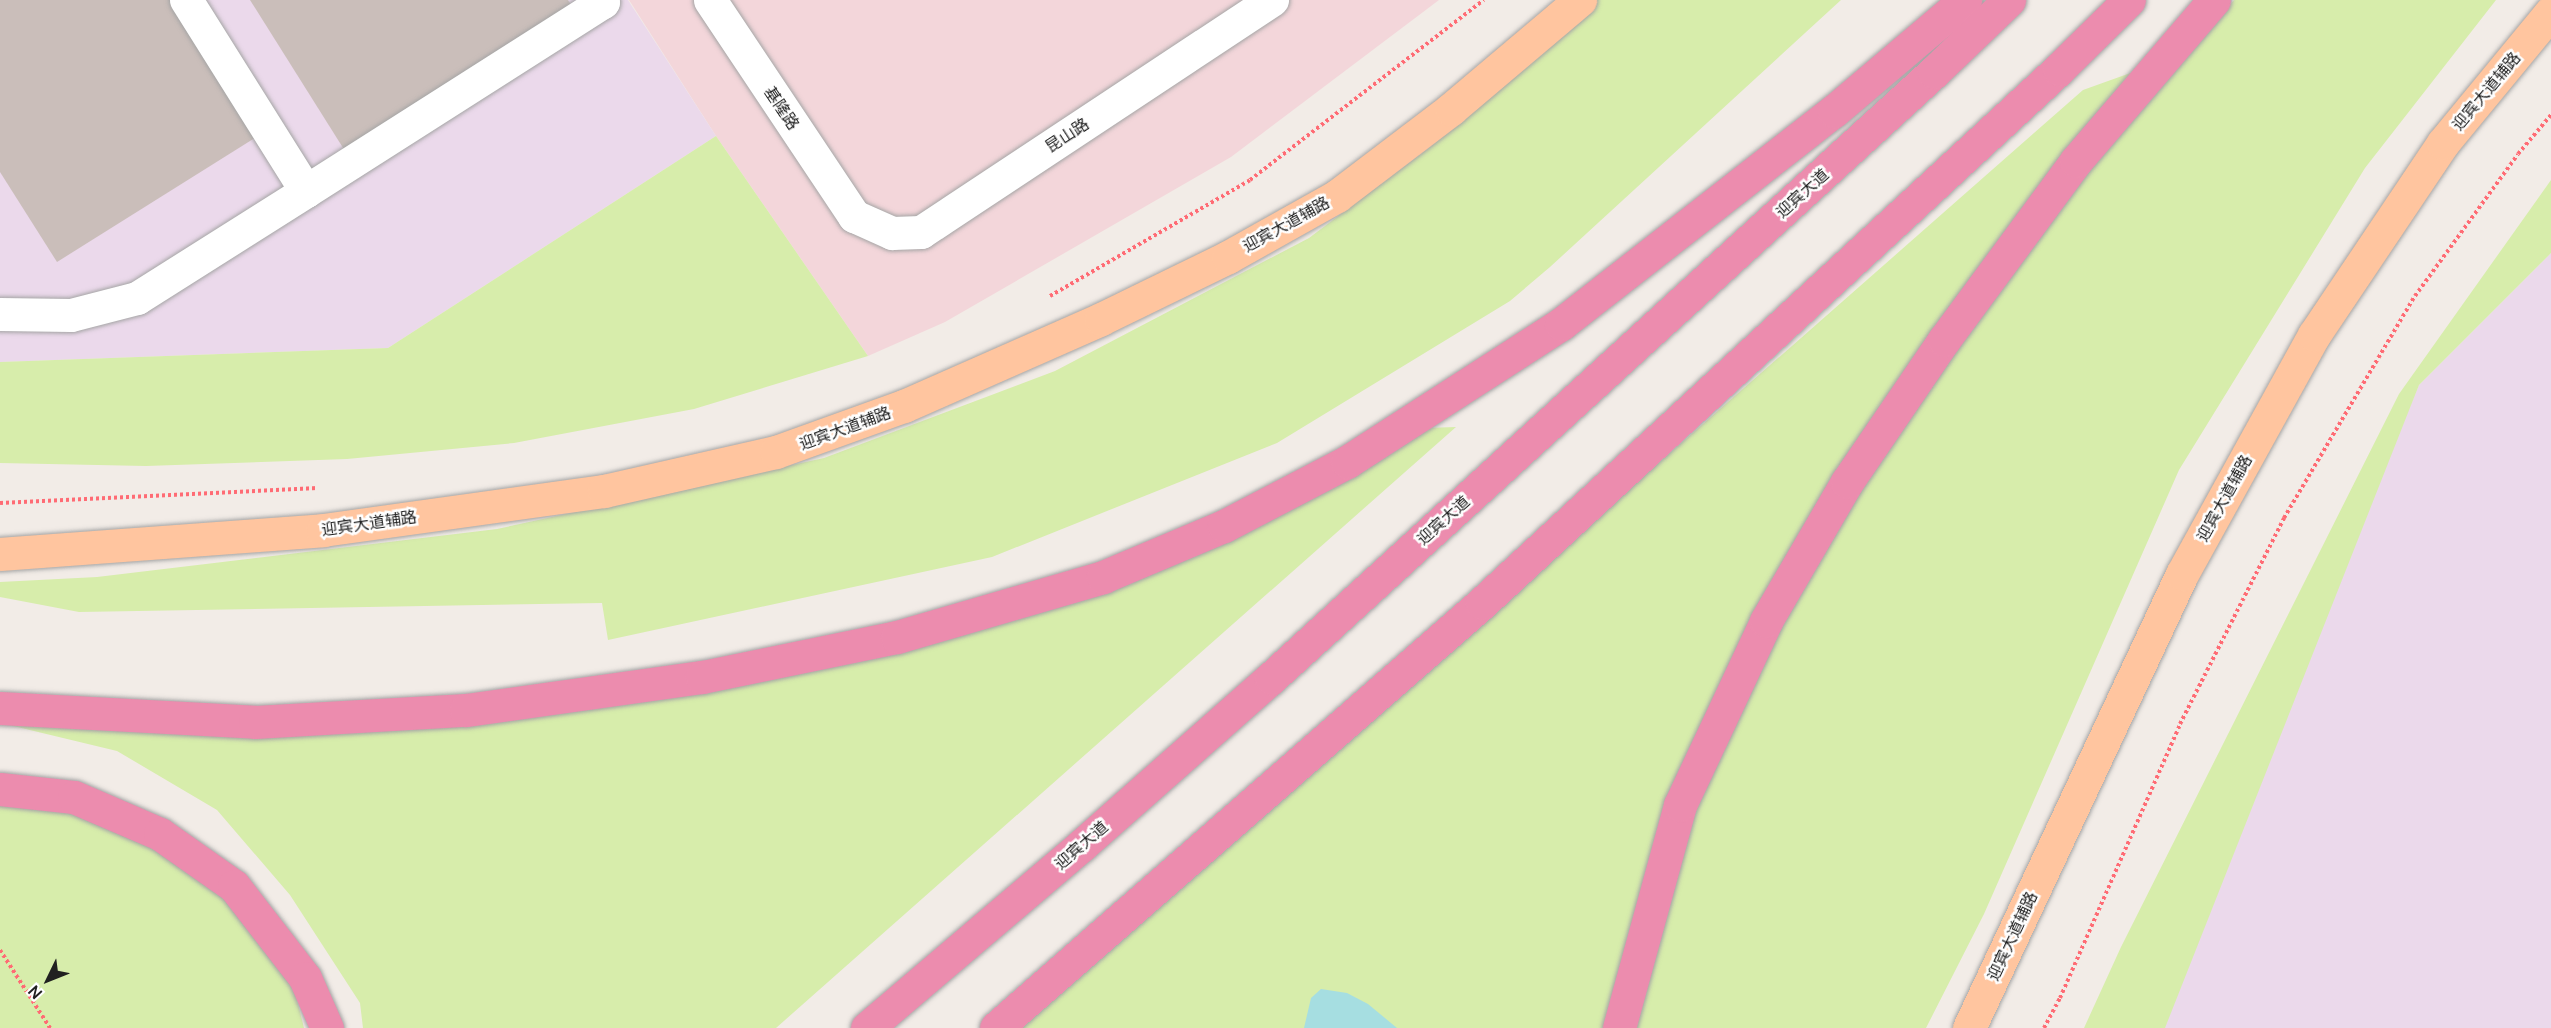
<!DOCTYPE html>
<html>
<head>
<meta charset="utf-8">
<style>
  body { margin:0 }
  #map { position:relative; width:2551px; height:1028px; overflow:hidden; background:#f2ece7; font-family:Manrope,"Noto Sans SC",sans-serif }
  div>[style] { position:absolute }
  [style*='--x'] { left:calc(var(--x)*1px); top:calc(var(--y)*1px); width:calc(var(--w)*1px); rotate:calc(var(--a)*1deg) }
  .commercial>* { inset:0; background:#f3d6da }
  .industrial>* { inset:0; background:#ebd9eb }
  .grass>* { inset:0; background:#d7edab }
  .water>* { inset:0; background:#a6dee1 }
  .building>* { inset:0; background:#cabeba }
  .path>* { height:4px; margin-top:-2px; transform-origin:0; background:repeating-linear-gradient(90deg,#ff6b74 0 3px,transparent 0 6px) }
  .roads { filter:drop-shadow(0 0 2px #a5a5a5) drop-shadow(0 0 2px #a5a5a5) }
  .minor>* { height:33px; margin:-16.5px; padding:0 16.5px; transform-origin:16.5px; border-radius:16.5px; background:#fff }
  .major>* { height:33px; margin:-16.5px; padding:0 16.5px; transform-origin:16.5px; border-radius:16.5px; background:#ffc59f }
  .highway>* { height:33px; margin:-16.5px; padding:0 16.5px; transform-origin:16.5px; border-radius:16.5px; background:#ec8cae }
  span { translate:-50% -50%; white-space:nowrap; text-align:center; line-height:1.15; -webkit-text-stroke:5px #fff; paint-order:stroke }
  .street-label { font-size:16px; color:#212121 }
  .north { position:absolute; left:18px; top:950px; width:60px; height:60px; -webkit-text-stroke:4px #fff; paint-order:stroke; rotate:227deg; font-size:16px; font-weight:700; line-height:24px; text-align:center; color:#212121 }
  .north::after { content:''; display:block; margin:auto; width:21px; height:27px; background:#212121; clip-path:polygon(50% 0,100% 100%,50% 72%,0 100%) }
</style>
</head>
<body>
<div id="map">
  <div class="commercial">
    <div style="clip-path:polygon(629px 0,1439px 0,1231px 157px,945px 322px,868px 356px,716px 136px)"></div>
  </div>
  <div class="industrial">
    <div style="clip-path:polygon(0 0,628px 0,716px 136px,388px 348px,0 362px)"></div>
    <div style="clip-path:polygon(2551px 253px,2551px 1028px,2151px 1028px,2419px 385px)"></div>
  </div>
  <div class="grass">
    <div style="clip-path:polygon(1593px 0,1841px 0,1550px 267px,1510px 301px,1277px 443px,992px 557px,608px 640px,602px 603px,79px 612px,0 597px,0 582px,97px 577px,497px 529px,824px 458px,1055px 371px,1309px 238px,1434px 144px)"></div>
    <div style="clip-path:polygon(2234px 0,2496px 0,2365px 168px,2179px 470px,1984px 914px,1926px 1028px,1016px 1028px,2083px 90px,2189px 52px)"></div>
    <div style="clip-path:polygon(716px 136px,868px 356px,694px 409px,514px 443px,347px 459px,146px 466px,0 463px,0 362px,388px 348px)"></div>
    <div style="clip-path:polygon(2551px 180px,2551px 253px,2419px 385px,2165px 1028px,2084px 1028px,2121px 947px,2399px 394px)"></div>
    <div style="clip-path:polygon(1456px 427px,776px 1028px,363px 1028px,360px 1003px,290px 895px,217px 810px,117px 751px,9px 725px,385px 730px,1062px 604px,1426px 428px)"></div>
    <div style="clip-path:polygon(0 802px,67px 809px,125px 830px,224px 895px,294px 988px,304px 1028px,0 1028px)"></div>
  </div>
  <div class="water">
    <div style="clip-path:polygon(1321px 989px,1347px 993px,1368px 1004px,1397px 1028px,1304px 1028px,1311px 998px)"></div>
  </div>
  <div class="building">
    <div style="clip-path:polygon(0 0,177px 0,261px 134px,57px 262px,0 172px)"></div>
    <div style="clip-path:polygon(250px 0,568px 0,573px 8px,345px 151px)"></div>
  </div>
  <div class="path">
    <div style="--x:1050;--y:296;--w:231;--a:-30.1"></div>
    <div style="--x:1250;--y:180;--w:295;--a:-37.6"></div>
    <div style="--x:0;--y:503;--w:318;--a:-2.7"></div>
    <div style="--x:0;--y:950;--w:93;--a:57.3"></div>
    <div style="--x:2044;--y:1028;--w:34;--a:-62"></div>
    <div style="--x:2060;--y:998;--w:299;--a:-66.3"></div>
    <div style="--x:2180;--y:724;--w:231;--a:-63.2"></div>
    <div style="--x:2284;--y:518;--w:258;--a:-59.5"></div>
    <div style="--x:2415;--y:296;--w:175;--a:-54"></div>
    <div style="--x:2518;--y:154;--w:51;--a:-49.8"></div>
  </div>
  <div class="roads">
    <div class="minor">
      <div style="--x:710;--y:0;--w:260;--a:56.3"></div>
      <div style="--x:854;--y:216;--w:42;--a:24.1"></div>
      <div style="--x:892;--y:233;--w:29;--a:-2"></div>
      <div style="--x:921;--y:232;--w:421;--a:-33.5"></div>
      <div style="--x:306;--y:191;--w:352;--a:-32.5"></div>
      <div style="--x:603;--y:2;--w:2;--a:-117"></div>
      <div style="--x:0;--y:314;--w:71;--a:0.8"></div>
      <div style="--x:71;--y:315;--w:68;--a:-14.4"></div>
      <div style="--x:137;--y:298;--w:200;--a:-32.3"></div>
      <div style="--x:306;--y:191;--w:226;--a:-122.1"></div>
    </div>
    <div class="major">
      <div style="--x:0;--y:554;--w:324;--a:-4.2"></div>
      <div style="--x:323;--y:530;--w:284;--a:-7.9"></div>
      <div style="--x:604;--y:491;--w:176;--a:-12.8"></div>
      <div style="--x:776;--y:452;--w:136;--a:-19.8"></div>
      <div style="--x:904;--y:406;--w:215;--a:-23.8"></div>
      <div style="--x:1101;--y:319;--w:141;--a:-26"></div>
      <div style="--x:1228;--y:257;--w:125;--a:-29.2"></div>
      <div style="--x:1337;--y:196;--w:143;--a:-37.3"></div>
      <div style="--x:1451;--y:109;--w:169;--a:-40.2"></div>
      <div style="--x:1969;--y:1028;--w:501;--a:-64.87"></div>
      <div style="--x:2182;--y:574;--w:273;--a:-61.1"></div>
      <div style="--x:2314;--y:335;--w:231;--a:-56.1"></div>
      <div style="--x:2443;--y:143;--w:170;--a:-50.5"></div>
    </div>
    <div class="highway">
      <div style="--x:0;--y:708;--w:255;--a:3.1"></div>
      <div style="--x:255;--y:722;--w:211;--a:-3.3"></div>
      <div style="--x:466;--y:710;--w:238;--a:-8"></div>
      <div style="--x:702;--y:677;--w:199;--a:-11.6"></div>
      <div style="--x:897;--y:637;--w:215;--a:-16.2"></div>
      <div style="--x:1103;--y:577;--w:131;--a:-22.9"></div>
      <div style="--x:1224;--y:526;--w:139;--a:-27.5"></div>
      <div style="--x:1347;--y:462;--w:255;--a:-32.8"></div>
      <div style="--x:1561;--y:324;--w:346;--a:-38"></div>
      <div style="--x:1834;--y:111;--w:172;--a:-40.3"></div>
      <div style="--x:0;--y:789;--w:74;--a:6.2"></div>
      <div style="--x:74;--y:797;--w:94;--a:23.3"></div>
      <div style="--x:160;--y:834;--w:90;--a:35.1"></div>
      <div style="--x:234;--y:886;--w:116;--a:52.3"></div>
      <div style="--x:305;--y:978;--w:55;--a:66.3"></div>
      <div style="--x:867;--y:1028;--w:282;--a:-40.4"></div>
      <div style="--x:1082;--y:845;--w:252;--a:-41.5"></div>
      <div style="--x:1271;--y:678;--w:898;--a:-42.43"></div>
      <div style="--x:1934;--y:72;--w:104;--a:-43.8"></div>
      <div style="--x:996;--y:1028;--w:646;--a:-41.17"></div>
      <div style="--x:1482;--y:603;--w:786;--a:-42.78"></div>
      <div style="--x:2059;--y:69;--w:98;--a:-44.6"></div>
      <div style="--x:1619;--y:1028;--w:231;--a:-74.7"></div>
      <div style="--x:1680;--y:805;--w:203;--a:-64.9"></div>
      <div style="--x:1766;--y:621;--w:161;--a:-59.8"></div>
      <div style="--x:1847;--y:482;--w:172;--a:-55.7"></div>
      <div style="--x:1944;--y:340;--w:222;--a:-53.6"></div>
      <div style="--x:2076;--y:161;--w:212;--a:-49.4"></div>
    </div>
  </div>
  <div class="street-label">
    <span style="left:2486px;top:91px;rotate:-50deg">迎宾大道辅路</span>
    <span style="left:782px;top:108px;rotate:56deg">基隆路</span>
    <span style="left:1067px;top:135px;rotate:-33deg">昆山路</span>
    <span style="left:1802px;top:193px;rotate:-42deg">迎宾大道</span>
    <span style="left:1286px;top:224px;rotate:-29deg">迎宾大道辅路</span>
    <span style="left:845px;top:428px;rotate:-20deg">迎宾大道辅路</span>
    <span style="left:2224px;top:498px;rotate:-61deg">迎宾大道辅路</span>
    <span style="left:1443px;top:520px;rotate:-42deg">迎宾大道</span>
    <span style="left:369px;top:523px;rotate:-8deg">迎宾大道辅路</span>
    <span style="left:1081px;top:845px;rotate:-41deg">迎宾大道</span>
    <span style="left:2012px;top:936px;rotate:-65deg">迎宾大道辅路</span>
  </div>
  <div class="north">N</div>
</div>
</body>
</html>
